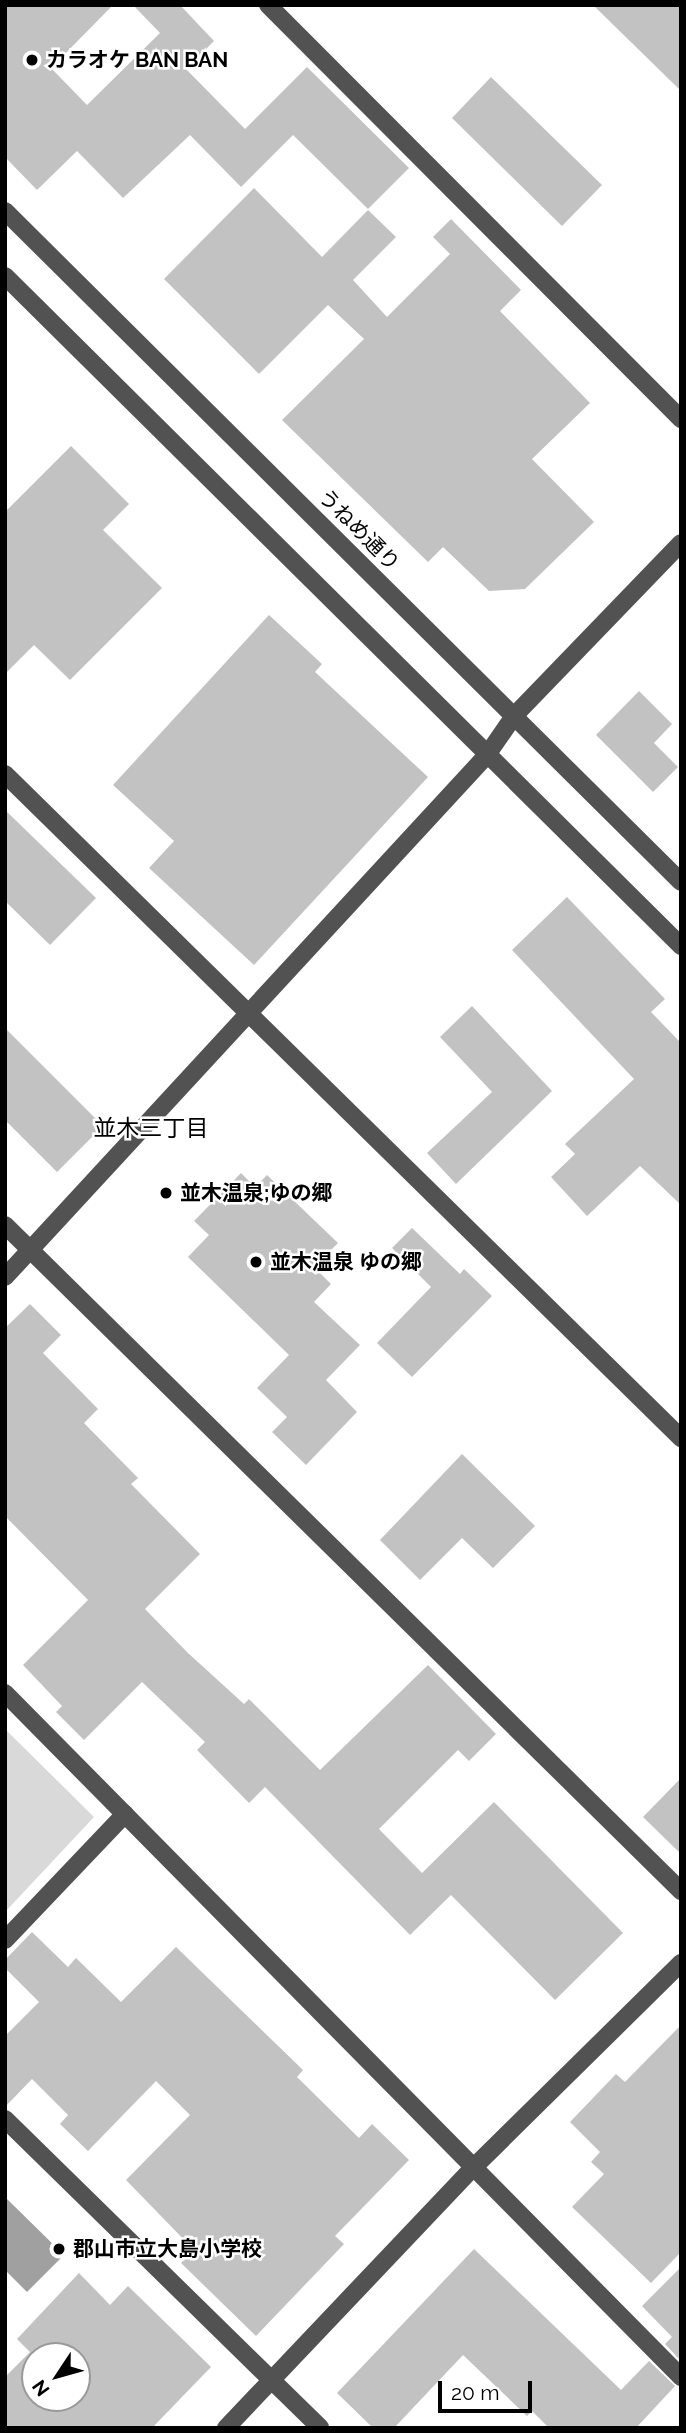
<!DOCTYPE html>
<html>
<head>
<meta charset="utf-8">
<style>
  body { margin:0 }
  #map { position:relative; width:686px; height:2433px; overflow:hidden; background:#fff; font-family:Raleway,"Noto Sans JP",sans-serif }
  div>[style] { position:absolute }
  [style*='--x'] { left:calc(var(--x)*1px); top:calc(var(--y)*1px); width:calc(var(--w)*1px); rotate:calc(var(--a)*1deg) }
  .green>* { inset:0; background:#d9d9d9 }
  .water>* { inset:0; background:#a0a0a0 }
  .building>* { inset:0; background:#c2c2c2 }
  .minor>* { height:18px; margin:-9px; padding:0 9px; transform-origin:9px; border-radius:9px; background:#525252 }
  .dots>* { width:19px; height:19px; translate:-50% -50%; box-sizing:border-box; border:4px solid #fff; border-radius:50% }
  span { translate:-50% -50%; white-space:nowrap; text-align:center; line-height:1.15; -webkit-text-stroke:5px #fff; paint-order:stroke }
  .poi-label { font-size:21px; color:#000; font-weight:700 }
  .left { translate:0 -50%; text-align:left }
  .street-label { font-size:21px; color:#000 }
  .neighbourhood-label { font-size:23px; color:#000 }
  .frame { position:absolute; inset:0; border:7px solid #000; pointer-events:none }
  .north { position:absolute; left:21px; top:2342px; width:70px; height:70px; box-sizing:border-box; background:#fff; border:2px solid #999; border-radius:50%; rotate:234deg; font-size:19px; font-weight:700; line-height:28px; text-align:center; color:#000 }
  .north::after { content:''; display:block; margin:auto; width:24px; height:32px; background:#000; clip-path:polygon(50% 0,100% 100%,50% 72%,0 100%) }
  .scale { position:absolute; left:438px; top:2381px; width:94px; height:32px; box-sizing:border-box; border:4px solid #000; border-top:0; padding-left:9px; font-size:21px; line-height:24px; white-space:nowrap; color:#000; -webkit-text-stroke:5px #fff; paint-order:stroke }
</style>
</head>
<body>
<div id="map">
  <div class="green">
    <div style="clip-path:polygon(5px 1729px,94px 1817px,5px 1912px)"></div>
  </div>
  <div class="water">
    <div style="clip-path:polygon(5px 2197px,64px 2255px,27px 2292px,5px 2270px)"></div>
  </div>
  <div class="building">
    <div style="clip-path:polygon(5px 5px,113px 5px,51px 68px,87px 105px,160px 33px,133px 5px,180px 5px,214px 41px,186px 69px,245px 129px,307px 67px,409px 168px,368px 209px,293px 135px,241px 187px,190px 135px,123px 198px,77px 151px,37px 190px,5px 157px)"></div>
    <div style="clip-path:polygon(593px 5px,681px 5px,681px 91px)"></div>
    <div style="clip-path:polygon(491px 77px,602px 185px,562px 226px,452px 118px)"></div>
    <div style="clip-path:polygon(254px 188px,322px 257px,368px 210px,396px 237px,353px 280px,387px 317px,450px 254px,433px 237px,451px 219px,521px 290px,500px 311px,590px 403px,532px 459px,594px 522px,525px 589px,489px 591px,443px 547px,428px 562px,282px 420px,364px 339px,328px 305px,259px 374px,164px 279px)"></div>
    <div style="clip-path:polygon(71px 446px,129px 504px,103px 530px,162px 588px,70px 680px,34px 645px,5px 674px,5px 512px)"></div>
    <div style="clip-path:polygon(269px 615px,322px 664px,315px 672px,428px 777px,254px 965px,149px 868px,174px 841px,113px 785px)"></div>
    <div style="clip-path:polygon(639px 691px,672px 724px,654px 743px,678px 767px,653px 792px,596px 735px)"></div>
    <div style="clip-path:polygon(5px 810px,96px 898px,50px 945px,5px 901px)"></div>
    <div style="clip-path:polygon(567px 897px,665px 999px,651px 1012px,681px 1043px,681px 1205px,640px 1166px,587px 1216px,551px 1177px,575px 1154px,565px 1144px,634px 1079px,512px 950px)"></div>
    <div style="clip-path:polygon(472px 1006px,552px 1091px,456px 1184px,427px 1153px,492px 1092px,440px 1037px)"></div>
    <div style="clip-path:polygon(5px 1028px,103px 1126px,57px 1172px,5px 1120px)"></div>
    <div style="clip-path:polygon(241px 1173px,255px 1187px,267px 1175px,338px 1243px,314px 1267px,331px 1284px,314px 1302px,360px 1345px,326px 1380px,357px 1412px,306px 1465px,272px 1432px,287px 1417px,257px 1388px,289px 1355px,188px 1257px,209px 1235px,194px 1221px)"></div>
    <div style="clip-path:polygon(412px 1228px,460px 1274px,464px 1269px,492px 1296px,412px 1377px,377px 1343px,431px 1287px,392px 1248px)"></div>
    <div style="clip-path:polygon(30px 1304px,61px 1335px,43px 1353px,98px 1409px,84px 1423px,138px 1478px,131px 1484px,200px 1554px,145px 1609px,188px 1653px,244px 1704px,249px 1699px,320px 1770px,428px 1665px,496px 1734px,469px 1761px,458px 1750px,379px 1829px,422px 1873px,494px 1802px,623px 1933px,555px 2000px,451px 1895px,410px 1935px,265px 1787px,249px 1803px,197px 1750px,205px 1742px,142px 1682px,84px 1740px,56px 1712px,62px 1706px,23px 1665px,88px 1600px,5px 1516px,5px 1328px)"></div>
    <div style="clip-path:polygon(462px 1454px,535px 1526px,493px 1568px,462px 1538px,420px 1580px,380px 1540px)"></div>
    <div style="clip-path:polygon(681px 1778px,681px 1854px,643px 1817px)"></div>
    <div style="clip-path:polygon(32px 1932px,68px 1967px,76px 1958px,121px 2002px,176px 1947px,303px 2070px,297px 2077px,359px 2138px,372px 2124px,409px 2160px,335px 2236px,344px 2244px,256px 2336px,181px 2263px,194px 2250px,126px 2180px,190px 2115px,156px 2081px,88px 2151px,60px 2124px,68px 2115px,32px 2079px,5px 2107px,5px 2036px,39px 2002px,5px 1968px,5px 1960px)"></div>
    <div style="clip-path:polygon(681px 2025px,681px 2252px,651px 2283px,572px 2207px,604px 2174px,591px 2162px,600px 2152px,570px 2122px,616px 2074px,625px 2082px)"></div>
    <div style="clip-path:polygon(474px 2249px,621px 2390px,649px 2361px,675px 2386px,636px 2428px,549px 2428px,532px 2411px,527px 2416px,463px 2355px,394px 2428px,373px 2428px,337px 2393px)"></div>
    <div style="clip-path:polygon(681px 2267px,681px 2361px,665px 2344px,672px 2337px,642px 2306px)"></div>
    <div style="clip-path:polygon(evenodd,79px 2273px,110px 2305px,128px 2286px,211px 2367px,152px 2428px,5px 2428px,5px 2377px,30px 2352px,17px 2339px,79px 2273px,35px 2356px,77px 2356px,77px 2398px,35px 2398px,35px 2356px)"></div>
  </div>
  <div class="minor">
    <div style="--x:268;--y:5;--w:585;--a:45.07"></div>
    <div style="--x:5;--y:211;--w:952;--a:44.79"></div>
    <div style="--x:5;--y:276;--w:952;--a:44.74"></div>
    <div style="--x:5;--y:774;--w:948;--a:44.49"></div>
    <div style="--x:5;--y:1225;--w:949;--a:44.57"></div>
    <div style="--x:5;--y:1277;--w:710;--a:-47.28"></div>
    <div style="--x:487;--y:755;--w:47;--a:-55.3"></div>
    <div style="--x:514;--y:716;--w:240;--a:-46"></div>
    <div style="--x:5;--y:1693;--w:962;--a:45.34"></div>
    <div style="--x:5;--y:1940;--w:174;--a:-46.4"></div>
    <div style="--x:5;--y:2119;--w:441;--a:44.4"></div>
    <div style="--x:226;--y:2428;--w:360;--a:-46.5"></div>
    <div style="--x:474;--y:2167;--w:291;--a:-44.6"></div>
  </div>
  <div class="dots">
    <div style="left:32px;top:60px;background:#000"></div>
    <div style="left:166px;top:1193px;background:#000"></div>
    <div style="left:256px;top:1262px;background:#000"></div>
    <div style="left:59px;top:2249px;background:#000"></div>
  </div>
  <div class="poi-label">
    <span class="left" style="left:46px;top:60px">カラオケ BAN BAN</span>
    <span class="left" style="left:180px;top:1193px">並木温泉;ゆの郷</span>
    <span class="left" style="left:270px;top:1262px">並木温泉 ゆの郷</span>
    <span class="left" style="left:73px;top:2249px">郡山市立大島小学校</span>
  </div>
  <div class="street-label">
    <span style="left:359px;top:530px;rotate:45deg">うねめ通り</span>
  </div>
  <div class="neighbourhood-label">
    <span style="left:151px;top:1128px">並木三丁目</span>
  </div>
  <div class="frame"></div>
  <div class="north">N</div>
  <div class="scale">20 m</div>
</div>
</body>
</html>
